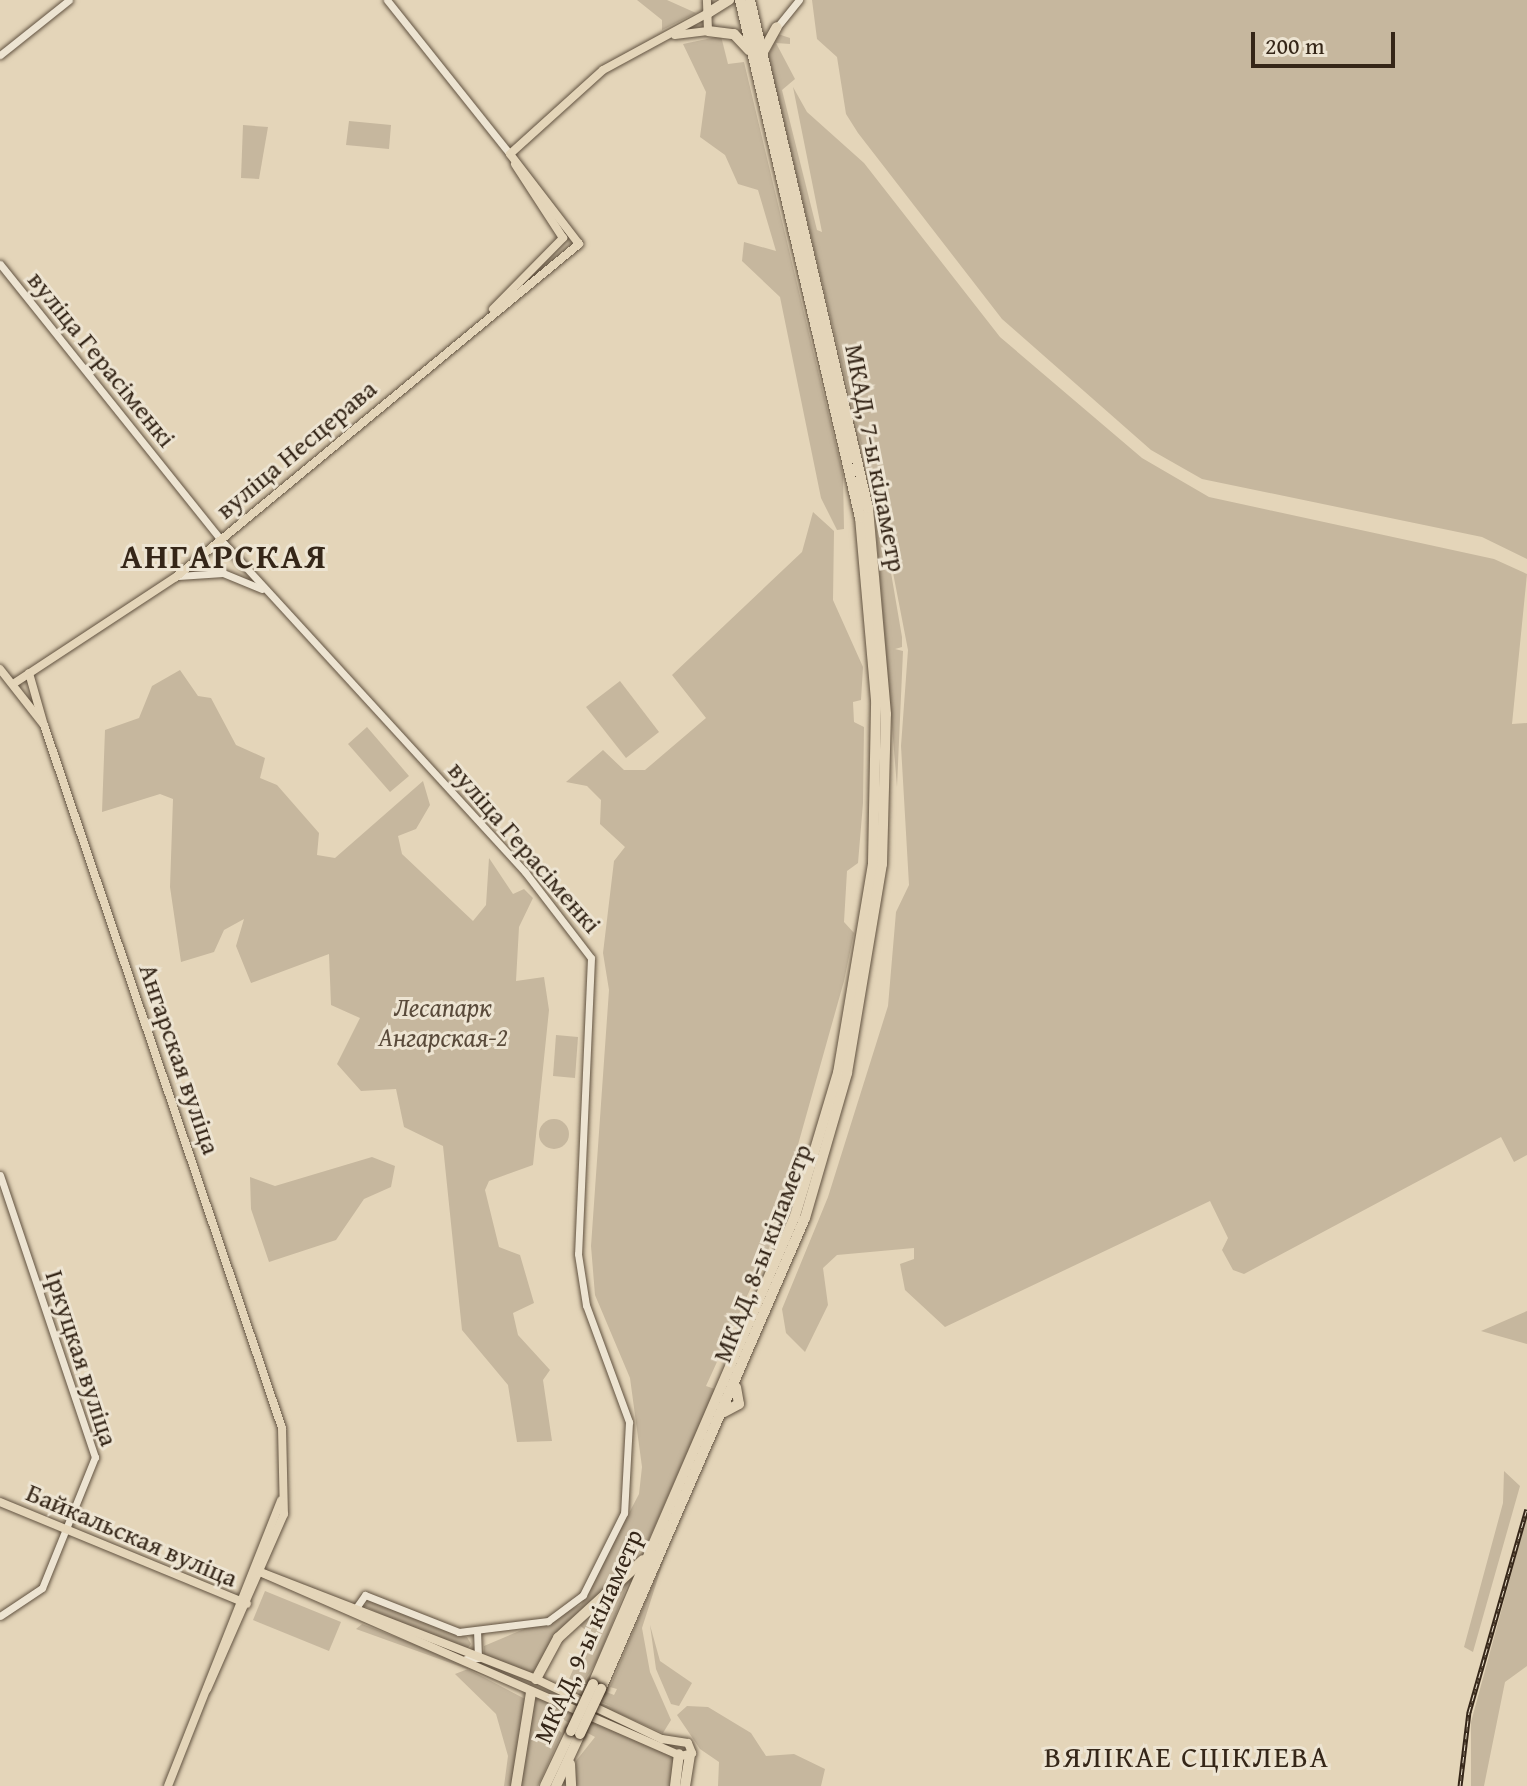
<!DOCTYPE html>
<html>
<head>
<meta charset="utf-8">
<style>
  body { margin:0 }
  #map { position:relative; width:1527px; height:1786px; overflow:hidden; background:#e4d5b9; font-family:"Gentium Book Plus",serif }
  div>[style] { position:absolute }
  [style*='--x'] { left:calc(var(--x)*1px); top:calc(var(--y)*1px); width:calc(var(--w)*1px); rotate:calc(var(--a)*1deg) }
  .green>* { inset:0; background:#c6b79e }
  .round { border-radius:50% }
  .roads { filter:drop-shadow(0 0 2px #615240) drop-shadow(0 0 2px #615240) }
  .minor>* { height:7px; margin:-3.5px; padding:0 3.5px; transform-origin:3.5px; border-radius:3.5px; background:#ede4d2 }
  .major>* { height:8px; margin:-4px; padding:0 4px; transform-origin:4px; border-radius:4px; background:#e4d5b9 }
  .highway>* { height:10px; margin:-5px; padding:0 5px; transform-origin:5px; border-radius:5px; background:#e4d5b9 }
  .rail>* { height:5px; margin-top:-2.5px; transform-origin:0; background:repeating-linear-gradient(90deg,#ede4d2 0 6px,#352618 0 12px); box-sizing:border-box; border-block:2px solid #352618 }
  .bridges { filter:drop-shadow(0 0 2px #352618) drop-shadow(0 0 2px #352618) }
  .highway-bridge>* { height:10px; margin:-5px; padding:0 5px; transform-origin:5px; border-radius:5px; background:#e4d5b9 }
  span { translate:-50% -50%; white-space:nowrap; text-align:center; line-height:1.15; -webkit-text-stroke:6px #ede4d2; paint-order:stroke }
  .street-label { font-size:26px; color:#352618 }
  .park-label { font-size:26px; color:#594a3a; font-style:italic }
  .quarter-label { font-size:30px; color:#352618; letter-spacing:2px }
  .district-label { font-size:34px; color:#352618; font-weight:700; letter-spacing:2px }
  .scale { position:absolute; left:1251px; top:32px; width:144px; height:36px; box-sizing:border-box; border:4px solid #352618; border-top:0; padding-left:10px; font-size:24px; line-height:28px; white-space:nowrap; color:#352618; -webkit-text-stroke:6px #ede4d2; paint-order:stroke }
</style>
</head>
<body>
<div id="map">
  <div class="green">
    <div style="clip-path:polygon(637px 0,667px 0,696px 13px,662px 30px,662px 20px)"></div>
    <div style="clip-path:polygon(812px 0,1527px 0,1527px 559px,1482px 537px,1202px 479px,1151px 450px,1002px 319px,858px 133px,846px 114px,837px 57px,817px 39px)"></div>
    <div style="clip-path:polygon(778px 34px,790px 38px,790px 44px,776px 43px,795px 79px,782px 90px,817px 230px,822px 232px,793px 87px,807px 112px,864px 163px,1000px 337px,1142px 458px,1209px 497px,1494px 559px,1527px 574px,1512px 724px,1527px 723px,1527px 1155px,1514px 1162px,1501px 1137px,1244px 1274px,1233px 1270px,1222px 1250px,1228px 1238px,1210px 1201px,945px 1327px,905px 1290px,900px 1264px,914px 1259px,914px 1248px,837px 1255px,823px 1268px,828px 1305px,805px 1352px,786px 1333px,782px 1309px,828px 1197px,888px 1006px,896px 912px,909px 885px,901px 746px,908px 650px,876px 485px,902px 637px,902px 647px,895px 649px,903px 651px,897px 787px,873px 494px,768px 56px)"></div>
    <div style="clip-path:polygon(721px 36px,728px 64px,744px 62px,749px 83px,843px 475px,844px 529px,837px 530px,821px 498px,780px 297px,742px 261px,744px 242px,776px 251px,758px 190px,738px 184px,725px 155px,700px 137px,706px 92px,683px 44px)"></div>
    <div style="clip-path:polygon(349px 121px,391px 125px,389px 149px,346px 145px)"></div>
    <div style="clip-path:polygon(243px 125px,268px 127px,259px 179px,241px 178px)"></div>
    <div style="clip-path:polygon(813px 512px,834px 531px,833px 600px,863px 667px,861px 700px,853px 702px,854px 722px,864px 727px,863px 803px,858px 863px,847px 871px,844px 922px,854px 933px,844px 981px,769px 1248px,706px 1386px,715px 1389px,647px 1544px,531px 1674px,484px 1654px,484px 1646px,581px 1605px,639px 1494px,642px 1467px,630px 1378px,595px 1295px,591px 1246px,609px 990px,603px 953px,614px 861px,625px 847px,600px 824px,601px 800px,587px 786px,566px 782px,603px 750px,624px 770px,645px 770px,706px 718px,672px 675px,802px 552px)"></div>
    <div style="clip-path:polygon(180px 670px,198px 696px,211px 698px,236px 745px,265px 758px,260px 778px,277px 785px,319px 833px,317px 855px,335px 858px,423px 781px,430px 805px,416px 829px,398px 836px,402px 854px,473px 921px,486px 905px,489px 858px,513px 894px,524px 889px,533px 898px,519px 927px,516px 981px,544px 977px,549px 1010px,533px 1165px,489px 1181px,485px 1190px,499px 1247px,520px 1255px,534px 1303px,513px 1313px,518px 1335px,550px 1370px,543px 1380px,552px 1441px,517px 1442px,508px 1385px,462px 1330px,443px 1146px,404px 1127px,396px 1089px,361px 1091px,337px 1064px,360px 1018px,331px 1005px,329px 954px,251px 983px,236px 946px,244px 919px,224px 930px,214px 952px,181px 962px,170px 887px,173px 799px,160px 794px,102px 812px,105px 730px,139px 718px,152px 686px)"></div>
    <div style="clip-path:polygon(620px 681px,659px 732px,626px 758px,586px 707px)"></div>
    <div style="clip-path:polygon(367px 727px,409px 776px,390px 792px,348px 744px)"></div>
    <div style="clip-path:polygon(556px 1035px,578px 1037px,575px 1078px,553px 1076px)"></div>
    <div class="round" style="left:539px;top:1119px;width:30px;height:30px"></div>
    <div style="clip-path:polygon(372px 1157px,395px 1166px,391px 1187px,364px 1199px,336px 1240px,269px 1262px,251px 1209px,250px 1177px,275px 1186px)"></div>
    <div style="clip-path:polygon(1527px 1311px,1527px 1344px,1481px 1331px)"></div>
    <div style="clip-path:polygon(1504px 1471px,1520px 1486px,1473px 1652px,1464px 1647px,1503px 1503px)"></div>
    <div style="clip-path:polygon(1527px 1516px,1527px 1666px,1505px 1682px,1484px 1786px,1471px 1786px,1471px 1722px)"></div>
    <div style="clip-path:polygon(666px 1553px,642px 1628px,650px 1672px,671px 1720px,663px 1733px,576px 1695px,612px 1707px,570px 1688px,569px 1679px,589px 1633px,577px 1623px,629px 1581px,598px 1659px,585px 1680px,577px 1674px,576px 1680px,614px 1695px,617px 1689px,610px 1687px)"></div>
    <div style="clip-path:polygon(265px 1591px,341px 1622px,329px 1651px,253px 1620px)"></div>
    <div style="clip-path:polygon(370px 1600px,467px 1637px,471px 1644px,467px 1649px,402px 1624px,364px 1606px)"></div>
    <div style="clip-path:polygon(362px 1624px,474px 1667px,506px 1683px,356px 1629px)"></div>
    <div style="clip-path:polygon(650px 1625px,660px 1661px,692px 1683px,679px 1706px,671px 1704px,656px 1669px)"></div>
    <div style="clip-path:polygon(468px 1669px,527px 1700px,514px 1786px,504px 1786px,508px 1756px,496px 1714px,455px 1674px)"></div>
    <div style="clip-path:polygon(536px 1697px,675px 1755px,672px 1786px,575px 1786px,576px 1761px,595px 1737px,562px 1719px,553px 1726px,562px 1733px,538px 1786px,518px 1786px)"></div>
    <div style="clip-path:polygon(687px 1706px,708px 1707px,751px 1733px,766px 1756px,794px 1754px,825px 1769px,821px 1786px,718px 1786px,719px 1762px,700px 1749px,677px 1715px)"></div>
  </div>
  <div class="roads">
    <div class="minor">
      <div style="--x:387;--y:0;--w:197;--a:51.4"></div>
      <div style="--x:777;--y:27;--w:35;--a:-51"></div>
      <div style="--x:0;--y:55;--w:88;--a:-38.6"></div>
      <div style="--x:0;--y:264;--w:352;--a:51.3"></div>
      <div style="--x:220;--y:539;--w:452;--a:47.5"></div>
      <div style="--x:525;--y:872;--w:108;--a:52.5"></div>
      <div style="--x:591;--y:958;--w:296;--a:92.5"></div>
      <div style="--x:578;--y:1254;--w:52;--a:81.1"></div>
      <div style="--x:586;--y:1305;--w:125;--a:69.8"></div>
      <div style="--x:629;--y:1422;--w:91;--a:93.1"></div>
      <div style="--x:624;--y:1513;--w:92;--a:116.6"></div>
      <div style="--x:583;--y:1595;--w:44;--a:143.4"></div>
      <div style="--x:548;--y:1621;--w:90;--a:173"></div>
      <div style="--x:459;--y:1632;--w:101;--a:-158.5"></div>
      <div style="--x:365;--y:1595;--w:21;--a:125"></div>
      <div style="--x:178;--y:576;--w:45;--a:-3.8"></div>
      <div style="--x:223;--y:573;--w:42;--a:22.3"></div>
      <div style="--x:0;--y:1175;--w:298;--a:71.4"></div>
      <div style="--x:95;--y:1457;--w:141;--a:112"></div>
      <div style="--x:42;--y:1588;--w:50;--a:146.3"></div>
      <div style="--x:466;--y:1659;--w:12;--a:-5"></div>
      <div style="--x:478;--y:1658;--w:25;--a:-92"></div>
    </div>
    <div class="major">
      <div style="--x:675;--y:35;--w:33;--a:-7"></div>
      <div style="--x:708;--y:31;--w:31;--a:-92"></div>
      <div style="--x:493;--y:309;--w:100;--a:-45.4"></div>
      <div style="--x:563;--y:238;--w:88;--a:-123"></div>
      <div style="--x:0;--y:669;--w:71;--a:51.8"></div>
      <div style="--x:44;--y:725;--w:742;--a:71.3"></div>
      <div style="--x:282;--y:1428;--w:86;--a:88.7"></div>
      <div style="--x:284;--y:1514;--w:191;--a:113.7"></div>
      <div style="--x:29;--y:673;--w:51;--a:74.1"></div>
      <div style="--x:13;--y:684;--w:195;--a:-33.3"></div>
      <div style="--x:176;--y:577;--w:523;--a:-39.57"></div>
      <div style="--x:579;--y:244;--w:113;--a:-127.5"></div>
      <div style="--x:510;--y:154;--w:125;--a:-42.1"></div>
      <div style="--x:603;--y:70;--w:119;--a:-28.5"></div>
      <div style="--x:0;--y:1502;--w:267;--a:22.4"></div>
      <div style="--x:255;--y:1570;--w:301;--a:21.2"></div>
      <div style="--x:536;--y:1679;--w:140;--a:25.5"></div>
      <div style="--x:662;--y:1739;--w:26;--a:9"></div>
      <div style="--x:688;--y:1743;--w:11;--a:68"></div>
      <div style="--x:692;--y:1753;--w:11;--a:165"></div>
      <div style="--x:681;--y:1756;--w:465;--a:-156.4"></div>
      <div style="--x:168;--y:1786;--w:307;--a:-68.4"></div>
    </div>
    <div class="highway">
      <div style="--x:708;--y:13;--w:25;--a:-32"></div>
      <div style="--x:708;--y:31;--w:26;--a:7"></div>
      <div style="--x:734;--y:34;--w:22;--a:47"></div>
      <div style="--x:764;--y:50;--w:26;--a:-61"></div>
      <div style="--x:724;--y:1412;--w:17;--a:-28"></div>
      <div style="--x:739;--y:1404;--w:17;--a:-100"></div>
      <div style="--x:536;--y:1679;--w:47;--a:-61.8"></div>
      <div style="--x:558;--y:1638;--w:115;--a:-42.5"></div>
      <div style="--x:593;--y:1684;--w:510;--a:-66.65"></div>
      <div style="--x:795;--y:1216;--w:149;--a:-73.3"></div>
      <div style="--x:838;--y:1073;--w:213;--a:-80.5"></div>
      <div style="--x:873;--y:863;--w:163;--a:-88.9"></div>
      <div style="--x:876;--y:700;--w:183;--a:-95"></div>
      <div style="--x:860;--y:518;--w:532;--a:-103.04"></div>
      <div style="--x:601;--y:1689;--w:513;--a:-66.58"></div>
      <div style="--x:805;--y:1218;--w:151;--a:-73.8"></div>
      <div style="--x:847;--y:1073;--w:212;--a:-80.5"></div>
      <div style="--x:882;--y:864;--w:150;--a:-88.5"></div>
      <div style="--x:886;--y:714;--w:207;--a:-95"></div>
      <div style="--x:868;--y:508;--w:522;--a:-103.08"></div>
      <div style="--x:570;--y:1764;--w:22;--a:87"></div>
      <div style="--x:516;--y:1786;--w:95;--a:-80.9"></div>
      <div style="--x:545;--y:1786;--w:61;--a:-64.7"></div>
      <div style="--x:556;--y:1786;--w:57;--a:-65.2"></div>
      <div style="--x:675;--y:1786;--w:32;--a:-83"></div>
      <div style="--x:685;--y:1786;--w:31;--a:-81"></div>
    </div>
  </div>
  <div class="rail">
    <div style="--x:1460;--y:1786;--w:75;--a:-83.1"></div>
    <div style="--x:1469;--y:1712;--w:211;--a:-74.1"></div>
  </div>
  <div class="bridges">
    <div class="highway-bridge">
      <div style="--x:571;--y:1731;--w:52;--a:-64.9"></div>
      <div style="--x:580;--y:1734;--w:50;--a:-65"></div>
    </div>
  </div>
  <div class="street-label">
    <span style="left:102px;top:359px;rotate:51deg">вуліца Герасіменкі</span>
    <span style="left:296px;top:449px;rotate:-40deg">вуліца Несцерава</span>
    <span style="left:876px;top:458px;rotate:79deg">МКАД, 7-ы кіламетр</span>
    <span style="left:525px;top:847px;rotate:49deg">вуліца Герасіменкі</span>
    <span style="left:180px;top:1059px;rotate:71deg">Ангарская вуліца</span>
    <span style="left:762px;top:1253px;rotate:-69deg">МКАД, 8-ы кіламетр</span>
    <span style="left:82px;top:1358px;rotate:72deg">Іркуцкая вуліца</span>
    <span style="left:132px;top:1535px;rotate:23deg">Байкальская вуліца</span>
    <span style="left:588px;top:1636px;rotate:-66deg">МКАД, 9-ы кіламетр</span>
  </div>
  <div class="park-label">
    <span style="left:443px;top:1022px">Лесапарк<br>Ангарская-2</span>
  </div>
  <div class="quarter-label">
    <span style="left:1187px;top:1756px">ВЯЛІКАЕ СЦІКЛЕВА</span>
  </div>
  <div class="district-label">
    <span style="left:224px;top:556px">АНГАРСКАЯ</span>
  </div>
  <div class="scale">200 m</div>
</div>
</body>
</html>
